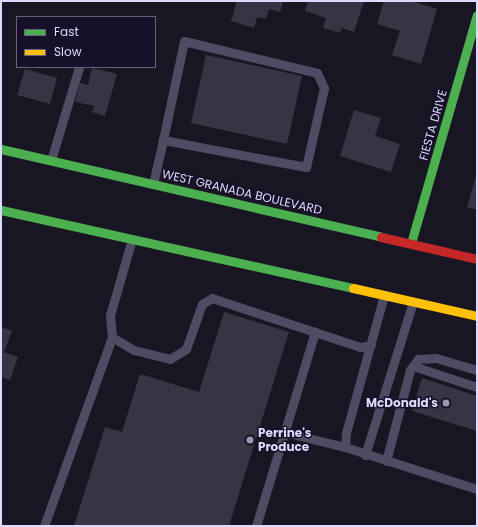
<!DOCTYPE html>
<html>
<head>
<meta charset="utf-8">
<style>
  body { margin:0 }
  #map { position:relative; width:478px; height:527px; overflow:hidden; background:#191623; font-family:Poppins,sans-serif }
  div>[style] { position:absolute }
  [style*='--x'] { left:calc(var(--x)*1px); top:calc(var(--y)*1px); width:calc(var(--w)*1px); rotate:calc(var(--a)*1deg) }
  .building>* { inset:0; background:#383444 }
  .lane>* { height:9px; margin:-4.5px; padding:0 4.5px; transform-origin:4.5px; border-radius:4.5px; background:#4e4c63 }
  .fast>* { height:9px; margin:-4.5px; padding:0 4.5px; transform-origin:4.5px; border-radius:4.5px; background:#4caf50 }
  .slow>* { height:9px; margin:-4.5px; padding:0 4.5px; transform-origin:4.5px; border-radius:4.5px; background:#ffc107 }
  .jam>* { height:9px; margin:-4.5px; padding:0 4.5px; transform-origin:4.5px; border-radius:4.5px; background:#c62828 }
  .dots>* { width:11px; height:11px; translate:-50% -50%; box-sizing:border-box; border:2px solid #161128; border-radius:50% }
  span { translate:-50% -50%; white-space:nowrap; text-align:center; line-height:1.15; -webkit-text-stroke:3px #161128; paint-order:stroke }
  .street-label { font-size:12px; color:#dfdafd }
  .poi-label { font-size:12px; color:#dfdafd; font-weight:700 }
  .right { translate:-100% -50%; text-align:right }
  .left { translate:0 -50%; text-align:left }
  .frame { position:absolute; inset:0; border:2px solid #dfdafd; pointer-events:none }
  .legend { position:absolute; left:16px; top:16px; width:140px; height:52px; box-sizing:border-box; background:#161128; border:1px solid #66617d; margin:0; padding:5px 7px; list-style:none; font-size:12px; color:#dfdafd }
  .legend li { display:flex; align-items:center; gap:8px; height:20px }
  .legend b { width:20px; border:1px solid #66617d }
</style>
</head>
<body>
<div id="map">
  <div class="building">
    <div style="clip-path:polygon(237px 1px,283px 1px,280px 12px,269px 9px,266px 19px,257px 17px,254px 28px,231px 21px)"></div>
    <div style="clip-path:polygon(308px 1px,364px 1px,354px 32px,342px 28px,340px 33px,323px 28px,326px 18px,305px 11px)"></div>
    <div style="clip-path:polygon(384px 1px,411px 1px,437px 9px,421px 64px,392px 55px,400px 31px,377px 24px)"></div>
    <div style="clip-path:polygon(206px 55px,302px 76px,287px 144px,191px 123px)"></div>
    <div style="clip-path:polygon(92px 68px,117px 74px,105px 116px,92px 112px,94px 106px,75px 102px,80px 83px,88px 85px)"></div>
    <div style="clip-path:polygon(25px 69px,57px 78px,50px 104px,17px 95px)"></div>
    <div style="clip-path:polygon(354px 110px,381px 118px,375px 136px,400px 144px,391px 172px,340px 156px)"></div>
    <div style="clip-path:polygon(477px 173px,477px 210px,467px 207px)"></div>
    <div style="clip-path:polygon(224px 312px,289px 332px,229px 526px,74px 526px,105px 427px,122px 432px,140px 374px,199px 392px)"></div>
    <div style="clip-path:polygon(1px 327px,12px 331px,4px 352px,18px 357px,10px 380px,1px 377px)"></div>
    <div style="clip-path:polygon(422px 378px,477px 396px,477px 431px,412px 411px)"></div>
  </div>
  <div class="lane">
    <div style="--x:51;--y:160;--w:97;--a:-73.2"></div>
    <div style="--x:153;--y:184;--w:45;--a:-77.2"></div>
    <div style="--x:163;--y:140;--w:101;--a:-78"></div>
    <div style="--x:184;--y:41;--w:137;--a:13.5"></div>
    <div style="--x:317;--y:73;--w:17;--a:65"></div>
    <div style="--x:324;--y:88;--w:81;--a:102.8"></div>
    <div style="--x:306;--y:167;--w:146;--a:-169.3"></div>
    <div style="--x:132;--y:239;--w:79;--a:106.1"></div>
    <div style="--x:110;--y:315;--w:22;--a:85"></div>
    <div style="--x:112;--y:337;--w:26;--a:31"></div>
    <div style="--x:134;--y:350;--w:37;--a:14"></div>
    <div style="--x:170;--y:359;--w:19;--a:-32"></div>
    <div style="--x:186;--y:349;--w:48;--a:-70.4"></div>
    <div style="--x:202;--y:304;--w:12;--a:-31"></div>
    <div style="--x:212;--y:298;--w:156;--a:18.3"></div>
    <div style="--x:360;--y:347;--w:11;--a:-10"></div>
    <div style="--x:384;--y:295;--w:143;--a:105.4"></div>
    <div style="--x:346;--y:433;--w:14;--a:94"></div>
    <div style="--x:345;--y:447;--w:139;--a:17.7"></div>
    <div style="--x:413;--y:366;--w:67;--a:18.2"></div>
    <div style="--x:284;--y:432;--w:63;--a:13.8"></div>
    <div style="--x:365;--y:455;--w:160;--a:-72.6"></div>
    <div style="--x:386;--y:461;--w:94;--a:-75.2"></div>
    <div style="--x:410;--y:370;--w:14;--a:-54"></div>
    <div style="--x:418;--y:359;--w:18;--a:-3"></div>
    <div style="--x:436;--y:358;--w:43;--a:16.3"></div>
    <div style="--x:44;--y:526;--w:201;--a:-70.2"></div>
    <div style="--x:256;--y:526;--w:203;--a:-73.1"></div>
  </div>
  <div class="fast">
    <div style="--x:1;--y:149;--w:390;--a:13"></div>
    <div style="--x:1;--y:210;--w:361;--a:12.5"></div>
    <div style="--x:411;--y:243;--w:237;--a:-73.9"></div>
  </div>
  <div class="slow">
    <div style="--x:353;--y:288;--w:127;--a:12.7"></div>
  </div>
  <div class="jam">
    <div style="--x:381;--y:237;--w:98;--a:12.9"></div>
  </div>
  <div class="dots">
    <div style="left:446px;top:403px;background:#9a95b1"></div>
    <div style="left:250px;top:440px;background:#9a95b1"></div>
  </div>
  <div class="street-label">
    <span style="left:433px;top:125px;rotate:-74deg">FIESTA DRIVE</span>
    <span style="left:242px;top:192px;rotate:13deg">WEST GRANADA BOULEVARD</span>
  </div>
  <div class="poi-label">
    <span class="right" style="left:438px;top:403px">McDonald's</span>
    <span class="left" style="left:258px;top:440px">Perrine's<br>Produce</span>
  </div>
  <div class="frame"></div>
  <ul class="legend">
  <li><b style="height:5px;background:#4caf50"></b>Fast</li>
  <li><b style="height:5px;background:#ffc107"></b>Slow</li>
  </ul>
</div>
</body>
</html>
